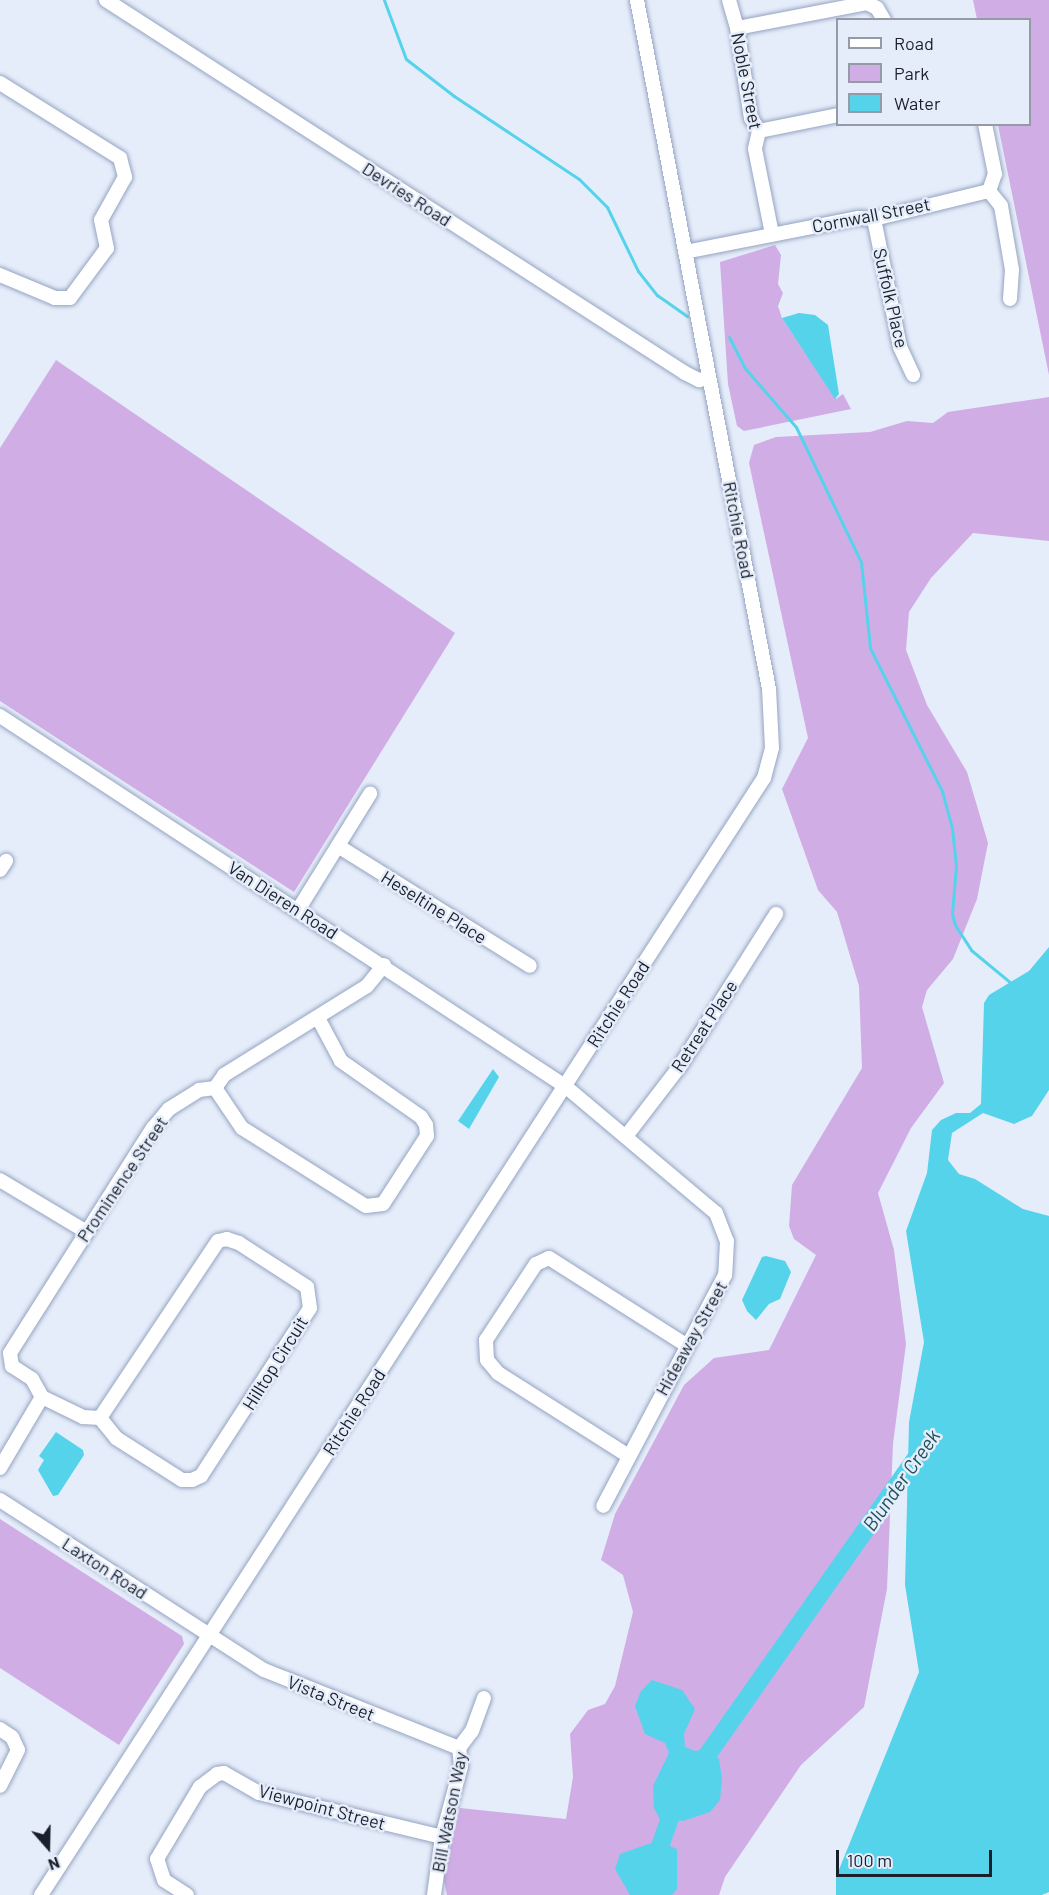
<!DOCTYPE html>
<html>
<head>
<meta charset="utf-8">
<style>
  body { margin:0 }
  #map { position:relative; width:1049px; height:1895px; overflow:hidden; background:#e6edfa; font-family:Barlow,sans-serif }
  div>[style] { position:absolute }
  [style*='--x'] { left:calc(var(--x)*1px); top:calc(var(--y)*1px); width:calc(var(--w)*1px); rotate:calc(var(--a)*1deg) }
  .green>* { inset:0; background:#d0ade5 }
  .water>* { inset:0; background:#55d3eb }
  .stream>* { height:3px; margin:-1.5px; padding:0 1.5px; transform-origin:1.5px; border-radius:1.5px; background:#55d3eb }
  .river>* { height:18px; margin:-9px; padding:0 9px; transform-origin:9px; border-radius:9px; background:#55d3eb }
  .roads { filter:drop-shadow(0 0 2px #94a4c2) drop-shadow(0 0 2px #94a4c2) }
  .minor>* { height:14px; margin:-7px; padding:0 7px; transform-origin:7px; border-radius:7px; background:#fff }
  span { translate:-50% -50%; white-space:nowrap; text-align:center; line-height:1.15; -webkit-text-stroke:5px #e6edfa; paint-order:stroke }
  .street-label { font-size:18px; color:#19202b }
  .water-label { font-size:20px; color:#1c525c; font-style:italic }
  .legend { position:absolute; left:836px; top:18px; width:195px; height:108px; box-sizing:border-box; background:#e6edfa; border:2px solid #949ba7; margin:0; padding:8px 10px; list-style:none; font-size:18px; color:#19202b }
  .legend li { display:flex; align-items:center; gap:12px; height:30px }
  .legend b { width:30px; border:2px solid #949ba7 }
  .north { position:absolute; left:18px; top:1817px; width:60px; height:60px; -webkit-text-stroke:4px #e6edfa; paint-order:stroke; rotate:160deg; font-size:16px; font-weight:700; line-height:24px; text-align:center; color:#19202b }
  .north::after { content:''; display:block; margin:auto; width:21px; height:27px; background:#19202b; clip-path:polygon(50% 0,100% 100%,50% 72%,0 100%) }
  .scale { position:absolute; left:836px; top:1850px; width:156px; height:27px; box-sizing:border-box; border:3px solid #19202b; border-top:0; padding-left:8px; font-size:18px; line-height:21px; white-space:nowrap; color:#19202b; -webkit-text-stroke:4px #e6edfa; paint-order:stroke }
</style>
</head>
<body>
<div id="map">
  <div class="green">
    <div style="clip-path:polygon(973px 0,1049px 0,1049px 375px,998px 125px,1030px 124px,1030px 20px,977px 19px)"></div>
    <div style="clip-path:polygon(775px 245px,781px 255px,778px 284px,783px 293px,778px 306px,782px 318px,836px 399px,843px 394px,851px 409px,744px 431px,737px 426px,728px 384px,720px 262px)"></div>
    <div style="clip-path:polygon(56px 360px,455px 633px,294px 892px,0 701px,0 448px)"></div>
    <div style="clip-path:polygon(1049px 397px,1049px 541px,973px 533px,931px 578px,909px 612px,906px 650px,927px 705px,967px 772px,988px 843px,977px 899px,953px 959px,927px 990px,922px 1007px,944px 1083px,911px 1128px,878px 1193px,894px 1250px,906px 1344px,893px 1444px,887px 1589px,864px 1707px,801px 1765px,725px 1877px,719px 1895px,447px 1895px,443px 1877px,460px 1808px,566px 1819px,573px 1777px,570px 1734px,588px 1710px,605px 1704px,615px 1686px,633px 1612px,623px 1575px,601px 1560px,615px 1514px,684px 1385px,714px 1358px,769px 1350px,816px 1255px,794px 1239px,789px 1226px,792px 1185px,862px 1068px,859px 986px,837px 912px,818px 890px,782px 789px,808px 738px,749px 463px,754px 445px,776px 437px,870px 432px,907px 421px,933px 423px,948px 412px)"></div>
    <div style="clip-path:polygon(0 1519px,182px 1636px,184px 1644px,119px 1745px,0 1668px)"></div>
  </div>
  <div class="water">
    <div style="clip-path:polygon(799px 313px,815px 315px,828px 325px,839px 394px,835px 399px,782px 318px)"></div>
    <div style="clip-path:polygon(1049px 947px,1049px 1090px,1032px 1116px,1014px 1124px,983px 1113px,952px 1133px,948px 1160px,959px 1174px,975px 1179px,1023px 1209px,1049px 1216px,1049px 1892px,1042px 1895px,836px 1895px,836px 1877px,919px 1672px,905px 1585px,909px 1422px,924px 1342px,906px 1231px,927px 1173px,932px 1130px,941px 1120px,956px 1113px,970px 1113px,981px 1104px,984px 1003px,989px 995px,1029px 971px)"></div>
    <div style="clip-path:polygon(493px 1069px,499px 1077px,469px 1129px,458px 1121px)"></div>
    <div style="clip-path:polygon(766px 1256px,785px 1261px,791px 1272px,780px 1299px,769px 1304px,756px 1320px,747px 1311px,742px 1300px,762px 1257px)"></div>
    <div style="clip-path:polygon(56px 1432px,83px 1450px,84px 1455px,58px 1495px,53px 1496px,38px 1470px,44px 1460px,39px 1456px)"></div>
    <div style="clip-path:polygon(652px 1680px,682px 1690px,695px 1709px,684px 1734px,685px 1747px,695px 1751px,707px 1749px,719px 1759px,722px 1779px,720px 1800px,710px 1812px,683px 1821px,660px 1819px,654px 1808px,653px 1786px,669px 1753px,665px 1743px,645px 1734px,635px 1706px,641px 1691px)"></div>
    <div style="clip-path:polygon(657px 1841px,677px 1849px,677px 1889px,672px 1895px,630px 1895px,615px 1869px,620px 1854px)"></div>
  </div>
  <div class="stream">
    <div style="--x:384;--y:0;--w:63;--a:69.6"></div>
    <div style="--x:406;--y:59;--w:61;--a:37.6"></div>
    <div style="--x:454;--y:96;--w:150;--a:33.6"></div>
    <div style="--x:579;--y:179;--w:40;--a:45"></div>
    <div style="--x:607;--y:207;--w:71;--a:64.2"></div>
    <div style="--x:638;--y:271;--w:31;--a:52"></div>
    <div style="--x:657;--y:295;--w:37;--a:35"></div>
    <div style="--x:729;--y:337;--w:34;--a:63"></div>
    <div style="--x:744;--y:367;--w:79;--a:49.1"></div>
    <div style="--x:796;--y:427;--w:150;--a:64.3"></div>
    <div style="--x:861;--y:562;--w:86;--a:84"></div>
    <div style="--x:870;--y:648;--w:160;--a:63.3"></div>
    <div style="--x:942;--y:791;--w:38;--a:75"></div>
    <div style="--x:952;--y:828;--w:38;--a:84"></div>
    <div style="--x:956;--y:866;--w:48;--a:94.8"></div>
    <div style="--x:952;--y:914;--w:11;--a:75"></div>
    <div style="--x:955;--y:925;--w:30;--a:57"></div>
    <div style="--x:971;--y:950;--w:52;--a:39.5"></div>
  </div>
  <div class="river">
    <div style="--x:696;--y:1771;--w:393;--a:-54.9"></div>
    <div style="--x:643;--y:1895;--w:103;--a:-70.7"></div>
  </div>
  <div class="roads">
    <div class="minor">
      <div style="--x:106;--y:0;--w:689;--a:32.79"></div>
      <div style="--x:685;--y:373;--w:16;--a:27"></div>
      <div style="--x:699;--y:380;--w:10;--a:-11"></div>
      <div style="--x:729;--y:0;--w:29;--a:74"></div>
      <div style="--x:737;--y:28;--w:91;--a:81.2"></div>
      <div style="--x:751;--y:118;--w:15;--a:58"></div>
      <div style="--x:759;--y:131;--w:18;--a:103"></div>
      <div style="--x:755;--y:149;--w:87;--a:78.7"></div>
      <div style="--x:737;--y:28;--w:132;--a:-10.9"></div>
      <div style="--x:867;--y:3;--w:11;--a:27"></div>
      <div style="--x:877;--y:8;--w:14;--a:60"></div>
      <div style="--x:0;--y:83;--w:142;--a:32"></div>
      <div style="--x:120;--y:158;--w:20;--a:75"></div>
      <div style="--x:125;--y:177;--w:49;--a:119.2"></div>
      <div style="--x:101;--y:220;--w:29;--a:78"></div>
      <div style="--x:107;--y:248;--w:62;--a:126.5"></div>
      <div style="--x:70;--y:298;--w:15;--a:180"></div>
      <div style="--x:55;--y:298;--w:60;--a:-157.3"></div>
      <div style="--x:759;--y:131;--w:81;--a:-11.4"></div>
      <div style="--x:989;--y:191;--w:19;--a:51"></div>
      <div style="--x:1001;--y:206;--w:65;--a:80.2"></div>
      <div style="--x:1012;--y:270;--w:29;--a:94"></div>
      <div style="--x:874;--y:219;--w:131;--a:78.5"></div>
      <div style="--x:900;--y:347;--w:31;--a:65"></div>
      <div style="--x:685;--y:252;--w:177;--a:-11.1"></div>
      <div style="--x:859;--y:218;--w:15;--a:4"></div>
      <div style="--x:874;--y:219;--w:118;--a:-13.7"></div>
      <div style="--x:989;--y:191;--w:18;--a:-71"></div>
      <div style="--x:995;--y:174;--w:51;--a:-101.3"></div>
      <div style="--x:0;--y:716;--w:675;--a:33.22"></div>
      <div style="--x:565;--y:1086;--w:197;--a:40.1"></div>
      <div style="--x:716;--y:1213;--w:30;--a:69"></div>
      <div style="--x:727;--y:1241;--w:34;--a:93"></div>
      <div style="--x:725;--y:1275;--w:261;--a:117.8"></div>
      <div style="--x:338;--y:846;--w:226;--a:32"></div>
      <div style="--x:0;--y:870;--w:11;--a:-56"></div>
      <div style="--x:298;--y:910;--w:137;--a:-58.2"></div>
      <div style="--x:215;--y:1088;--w:48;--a:56"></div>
      <div style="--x:242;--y:1128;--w:146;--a:32.2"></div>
      <div style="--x:366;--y:1206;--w:17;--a:-7"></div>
      <div style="--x:383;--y:1204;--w:81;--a:-57.1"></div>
      <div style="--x:427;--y:1136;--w:11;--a:-95"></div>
      <div style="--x:426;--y:1125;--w:9;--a:-122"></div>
      <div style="--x:421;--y:1117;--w:98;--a:-145"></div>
      <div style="--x:341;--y:1061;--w:49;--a:-118.1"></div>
      <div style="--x:627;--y:1135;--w:87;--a:-52.5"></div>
      <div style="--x:680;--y:1066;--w:180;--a:-57.7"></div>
      <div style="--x:0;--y:1180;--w:99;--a:31"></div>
      <div style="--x:42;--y:1397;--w:46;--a:26"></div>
      <div style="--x:83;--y:1417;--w:17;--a:3"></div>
      <div style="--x:100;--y:1418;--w:26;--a:51"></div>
      <div style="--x:116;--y:1438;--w:78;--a:32.5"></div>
      <div style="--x:182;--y:1480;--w:10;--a:0"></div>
      <div style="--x:192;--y:1480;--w:10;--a:-24"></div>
      <div style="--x:201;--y:1476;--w:200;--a:-57"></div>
      <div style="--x:310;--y:1308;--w:21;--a:-98"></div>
      <div style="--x:307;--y:1287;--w:81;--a:-147.1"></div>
      <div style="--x:239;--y:1243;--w:13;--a:-162"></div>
      <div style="--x:227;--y:1239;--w:9;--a:167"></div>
      <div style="--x:218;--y:1241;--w:213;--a:123.7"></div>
      <div style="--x:627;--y:1455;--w:153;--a:-147.6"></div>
      <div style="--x:498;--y:1373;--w:17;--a:-130"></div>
      <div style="--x:487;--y:1360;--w:20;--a:-93"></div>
      <div style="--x:486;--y:1340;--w:91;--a:-56.7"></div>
      <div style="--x:536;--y:1264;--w:14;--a:-25"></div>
      <div style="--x:549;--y:1258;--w:162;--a:32.4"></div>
      <div style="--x:0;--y:1468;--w:82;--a:-59.4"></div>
      <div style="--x:42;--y:1397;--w:21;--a:-119"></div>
      <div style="--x:32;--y:1379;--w:24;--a:-147"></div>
      <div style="--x:12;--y:1366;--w:13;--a:-99"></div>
      <div style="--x:10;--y:1353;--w:267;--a:-57.6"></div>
      <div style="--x:153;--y:1128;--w:25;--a:-50"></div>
      <div style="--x:169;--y:1109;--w:36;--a:-32"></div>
      <div style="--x:199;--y:1090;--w:16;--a:-7"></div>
      <div style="--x:215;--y:1088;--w:16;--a:-55"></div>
      <div style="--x:224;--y:1075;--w:168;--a:-31.9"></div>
      <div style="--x:367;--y:986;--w:27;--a:-51"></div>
      <div style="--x:0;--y:1500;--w:314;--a:32.8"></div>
      <div style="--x:264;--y:1670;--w:210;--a:21.8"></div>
      <div style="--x:0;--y:1729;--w:14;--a:34"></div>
      <div style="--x:12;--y:1737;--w:14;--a:65"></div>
      <div style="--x:18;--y:1750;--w:40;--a:116.6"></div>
      <div style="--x:41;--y:1895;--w:1331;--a:-57.09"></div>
      <div style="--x:764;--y:778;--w:31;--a:-75"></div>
      <div style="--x:772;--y:748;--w:59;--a:-92.9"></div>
      <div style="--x:769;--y:689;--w:702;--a:-100.85"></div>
      <div style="--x:187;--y:1895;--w:27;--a:-147"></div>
      <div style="--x:164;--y:1880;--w:22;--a:-108"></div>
      <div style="--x:157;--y:1859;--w:84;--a:-59.2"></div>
      <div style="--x:200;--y:1787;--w:21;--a:-37"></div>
      <div style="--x:217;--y:1774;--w:7;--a:-8"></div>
      <div style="--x:224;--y:1773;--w:40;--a:29.7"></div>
      <div style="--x:259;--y:1793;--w:188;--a:13.5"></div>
      <div style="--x:434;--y:1895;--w:59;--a:-82.1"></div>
      <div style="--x:442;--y:1837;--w:73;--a:-75"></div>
      <div style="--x:461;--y:1766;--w:18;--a:-96"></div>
      <div style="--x:459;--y:1748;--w:21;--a:-53"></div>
      <div style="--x:472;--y:1731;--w:35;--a:-70"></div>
    </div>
  </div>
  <div class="street-label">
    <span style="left:747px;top:81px;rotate:79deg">Noble Street</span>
    <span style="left:407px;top:194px;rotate:33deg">Devries Road</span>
    <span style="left:871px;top:215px;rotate:-11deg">Cornwall Street</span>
    <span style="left:891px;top:298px;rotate:77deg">Suffolk Place</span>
    <span style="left:739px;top:530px;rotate:79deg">Ritchie Road</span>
    <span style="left:283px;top:900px;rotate:33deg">Van Dieren Road</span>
    <span style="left:434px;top:907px;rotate:32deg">Heseltine Place</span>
    <span style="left:618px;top:1004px;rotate:-57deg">Ritchie Road</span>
    <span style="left:704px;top:1026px;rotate:-57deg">Retreat Place</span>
    <span style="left:122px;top:1179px;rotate:-56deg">Prominence Street</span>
    <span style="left:691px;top:1338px;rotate:-61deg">Hideaway Street</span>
    <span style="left:275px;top:1363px;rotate:-58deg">Hilltop Circuit</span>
    <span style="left:354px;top:1412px;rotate:-57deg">Ritchie Road</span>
    <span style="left:105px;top:1568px;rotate:33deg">Laxton Road</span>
    <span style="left:331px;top:1698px;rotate:22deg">Vista Street</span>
    <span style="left:322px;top:1807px;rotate:15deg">Viewpoint Street</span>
    <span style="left:449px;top:1812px;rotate:-79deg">Bill Watson Way</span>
  </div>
  <div class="water-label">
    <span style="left:901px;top:1480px;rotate:-55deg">Blunder Creek</span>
  </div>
  <ul class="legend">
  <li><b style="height:8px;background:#fff"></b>Road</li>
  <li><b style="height:16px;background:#d0ade5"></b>Park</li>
  <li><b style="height:16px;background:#55d3eb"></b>Water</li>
  </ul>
  <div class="north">N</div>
  <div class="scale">100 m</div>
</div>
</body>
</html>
